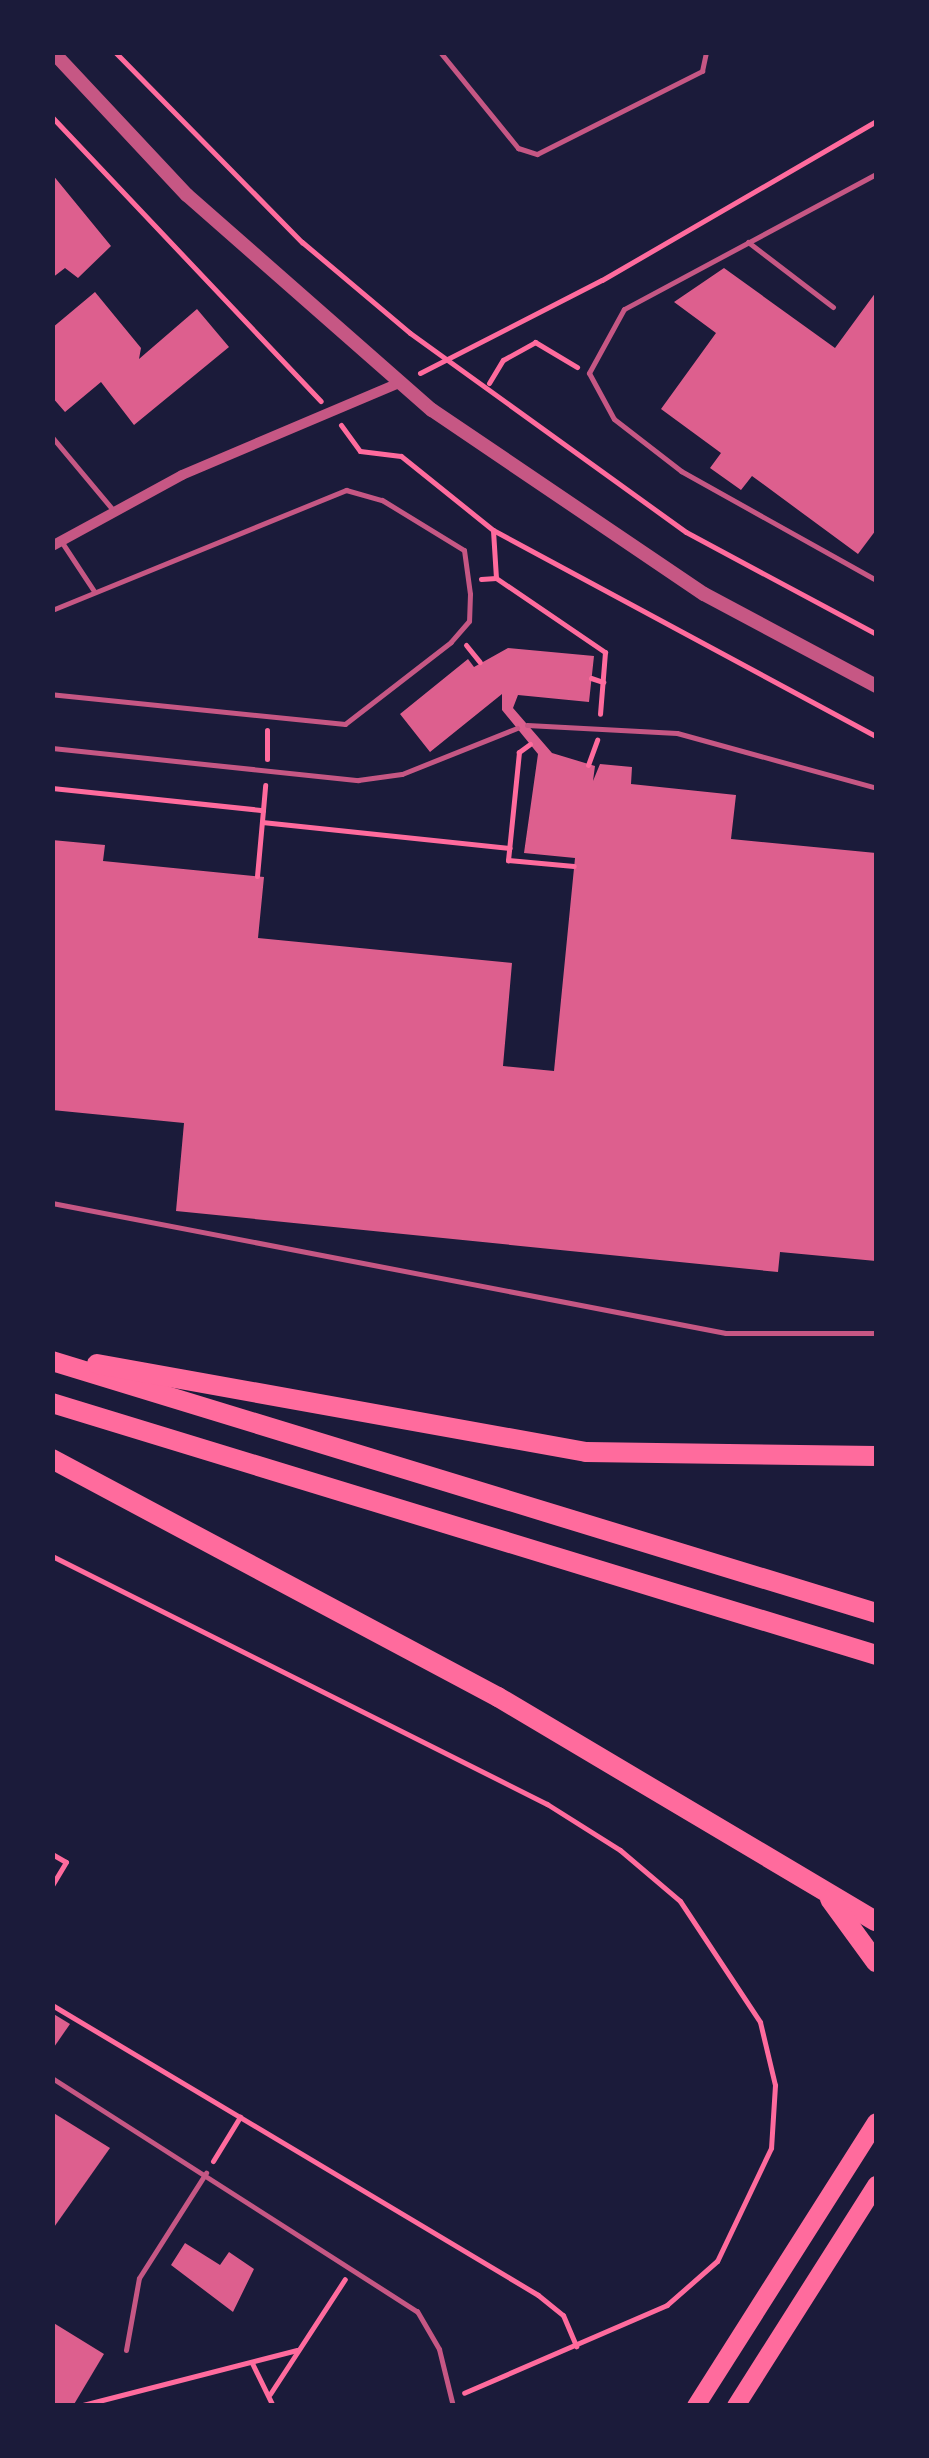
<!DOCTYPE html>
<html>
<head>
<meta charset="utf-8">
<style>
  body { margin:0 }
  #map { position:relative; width:929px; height:2458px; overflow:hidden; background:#1b1b3a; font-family:"Playfair Display",serif }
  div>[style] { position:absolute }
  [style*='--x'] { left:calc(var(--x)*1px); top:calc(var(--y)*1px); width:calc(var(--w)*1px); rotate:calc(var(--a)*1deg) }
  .building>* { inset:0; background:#dd5f8e }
  .path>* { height:5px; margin:-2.5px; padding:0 2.5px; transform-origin:2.5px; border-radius:2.5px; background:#ff6b9d }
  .service>* { height:5px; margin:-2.5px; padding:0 2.5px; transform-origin:2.5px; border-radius:2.5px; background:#c65784 }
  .minor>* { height:10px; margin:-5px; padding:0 5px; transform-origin:5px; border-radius:5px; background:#c65784 }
  .tertiary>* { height:14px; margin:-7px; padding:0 7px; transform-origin:7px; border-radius:7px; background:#c65784 }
  .primary>* { height:18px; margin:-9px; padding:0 9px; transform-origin:9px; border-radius:9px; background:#ff6b9d }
  .motorway>* { height:20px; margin:-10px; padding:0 10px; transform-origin:10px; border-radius:10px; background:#ff6b9d }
  span { translate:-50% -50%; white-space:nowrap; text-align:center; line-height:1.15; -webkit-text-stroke:8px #1b1b3a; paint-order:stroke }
  .frame { position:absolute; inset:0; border:55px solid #1b1b3a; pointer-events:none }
</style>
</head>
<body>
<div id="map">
  <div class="building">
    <div style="clip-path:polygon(52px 174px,111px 246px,78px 278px,65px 268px,52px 278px)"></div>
    <div style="clip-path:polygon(724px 268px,835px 348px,876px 292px,876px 530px,858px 554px,752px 476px,741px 490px,710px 468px,721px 453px,661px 409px,716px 333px,674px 302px)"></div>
    <div style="clip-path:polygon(95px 292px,141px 348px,139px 359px,197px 309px,229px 347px,134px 425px,101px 382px,65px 412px,52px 397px,52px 328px)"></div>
    <div style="clip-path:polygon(508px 648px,594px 656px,589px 702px,518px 695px,513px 708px,552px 753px,595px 766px,593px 781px,600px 764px,632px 767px,631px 784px,736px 795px,731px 839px,876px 853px,876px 1261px,780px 1252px,778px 1272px,176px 1211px,184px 1123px,52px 1110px,52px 840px,105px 845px,103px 861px,264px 877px,258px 938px,512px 963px,503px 1066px,554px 1071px,575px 858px,524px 853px,538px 754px,502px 710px,502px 694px,430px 752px,400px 714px,468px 659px,474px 667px)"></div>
    <div style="clip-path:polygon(52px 2013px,70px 2024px,52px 2050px)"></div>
    <div style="clip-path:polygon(52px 2112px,110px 2148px,52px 2230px)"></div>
    <div style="clip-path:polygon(185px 2243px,220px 2265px,229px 2252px,254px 2269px,233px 2312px,171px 2265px)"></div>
    <div style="clip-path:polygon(52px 2322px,104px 2354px,73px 2406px,52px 2406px)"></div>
  </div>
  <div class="path">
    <div style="--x:115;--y:52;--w:267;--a:45.5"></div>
    <div style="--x:302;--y:242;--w:141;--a:40.1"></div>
    <div style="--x:410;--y:333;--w:340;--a:35.8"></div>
    <div style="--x:686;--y:532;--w:216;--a:28.2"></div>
    <div style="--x:52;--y:117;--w:391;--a:46.6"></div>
    <div style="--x:420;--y:373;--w:204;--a:-27.1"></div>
    <div style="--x:602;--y:280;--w:317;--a:-30.1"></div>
    <div style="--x:489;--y:383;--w:27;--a:-59"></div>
    <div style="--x:503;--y:360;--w:37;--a:-29"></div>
    <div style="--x:535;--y:342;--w:49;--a:30.8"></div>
    <div style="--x:341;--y:425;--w:32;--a:54"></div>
    <div style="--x:360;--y:451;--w:41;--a:7"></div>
    <div style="--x:401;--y:456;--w:118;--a:38.8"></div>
    <div style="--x:493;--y:530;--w:435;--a:28.3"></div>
    <div style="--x:496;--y:578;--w:132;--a:34.2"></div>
    <div style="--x:605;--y:652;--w:62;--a:94.6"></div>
    <div style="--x:481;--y:579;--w:15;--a:-4"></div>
    <div style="--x:496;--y:578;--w:48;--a:-93.6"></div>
    <div style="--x:466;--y:645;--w:22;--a:51"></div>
    <div style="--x:591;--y:678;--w:13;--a:18"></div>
    <div style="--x:530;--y:744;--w:14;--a:144"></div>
    <div style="--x:519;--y:752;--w:109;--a:95.8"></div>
    <div style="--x:508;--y:860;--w:66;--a:5.2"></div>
    <div style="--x:267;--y:759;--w:29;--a:-90"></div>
    <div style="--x:588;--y:765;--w:27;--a:-70"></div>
    <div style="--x:52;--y:788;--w:212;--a:6"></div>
    <div style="--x:263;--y:810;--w:25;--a:-85"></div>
    <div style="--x:262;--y:822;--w:249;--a:6"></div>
    <div style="--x:257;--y:876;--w:66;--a:-84.8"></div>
    <div style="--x:52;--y:1556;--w:554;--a:26.61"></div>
    <div style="--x:547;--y:1804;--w:86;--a:32.2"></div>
    <div style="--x:620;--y:1850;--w:79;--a:40.4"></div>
    <div style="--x:680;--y:1901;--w:145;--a:56.5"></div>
    <div style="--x:760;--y:2022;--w:65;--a:76.6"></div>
    <div style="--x:775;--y:2085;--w:63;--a:93.6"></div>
    <div style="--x:771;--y:2148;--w:125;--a:115.5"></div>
    <div style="--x:717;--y:2261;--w:67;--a:138.7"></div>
    <div style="--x:667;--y:2305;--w:221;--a:156.6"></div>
    <div style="--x:52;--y:1854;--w:16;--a:30"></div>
    <div style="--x:66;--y:1862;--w:27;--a:121"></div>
    <div style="--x:52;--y:2005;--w:566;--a:30.82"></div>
    <div style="--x:538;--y:2295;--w:32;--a:39"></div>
    <div style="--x:563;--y:2315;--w:34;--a:67"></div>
    <div style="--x:213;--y:2161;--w:52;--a:-58.5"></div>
    <div style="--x:252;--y:2363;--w:48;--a:64"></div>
    <div style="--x:270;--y:2394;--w:137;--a:-56.9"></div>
    <div style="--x:79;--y:2406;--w:225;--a:-14.4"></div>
  </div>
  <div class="service">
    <div style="--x:440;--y:52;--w:124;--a:50.9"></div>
    <div style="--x:518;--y:148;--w:20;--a:18"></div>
    <div style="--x:537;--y:154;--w:185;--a:-26.7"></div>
    <div style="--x:702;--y:71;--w:19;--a:-78"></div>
    <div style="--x:876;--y:174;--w:286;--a:151.8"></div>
    <div style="--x:624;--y:309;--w:73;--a:118.7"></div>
    <div style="--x:589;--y:373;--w:52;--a:61.5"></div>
    <div style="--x:614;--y:419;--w:85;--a:37.8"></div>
    <div style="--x:681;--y:471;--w:223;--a:29.2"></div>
    <div style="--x:748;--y:242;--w:107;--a:37.4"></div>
    <div style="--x:52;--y:437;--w:95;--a:50.1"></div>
    <div style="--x:61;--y:541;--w:60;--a:56.6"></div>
    <div style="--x:52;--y:610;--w:318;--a:-22.2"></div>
    <div style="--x:346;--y:490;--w:37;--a:16"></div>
    <div style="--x:382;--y:500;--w:96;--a:31.4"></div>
    <div style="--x:464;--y:550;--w:44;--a:82.2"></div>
    <div style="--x:470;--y:594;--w:27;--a:92"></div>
    <div style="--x:469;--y:621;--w:28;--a:131"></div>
    <div style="--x:451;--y:642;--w:134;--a:142.3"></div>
    <div style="--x:345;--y:724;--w:295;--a:-174.2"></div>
    <div style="--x:527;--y:725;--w:150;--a:3.1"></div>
    <div style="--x:677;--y:733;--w:206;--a:15.4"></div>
    <div style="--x:52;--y:748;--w:308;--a:6"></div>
    <div style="--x:358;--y:780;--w:44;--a:-7.8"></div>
    <div style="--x:402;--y:774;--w:124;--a:-21.8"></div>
    <div style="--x:52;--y:1203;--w:686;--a:10.92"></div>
    <div style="--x:726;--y:1333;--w:150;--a:0"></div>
    <div style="--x:52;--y:2078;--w:433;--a:32.6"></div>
    <div style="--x:417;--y:2311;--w:44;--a:59.9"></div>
    <div style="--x:439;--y:2349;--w:59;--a:76.2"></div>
    <div style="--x:126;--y:2350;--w:73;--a:-79.8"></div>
    <div style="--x:139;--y:2278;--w:125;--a:-57.5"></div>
  </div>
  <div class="minor">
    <div style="--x:52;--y:546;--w:148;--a:-28.6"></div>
    <div style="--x:182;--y:475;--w:236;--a:-23"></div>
  </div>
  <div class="tertiary">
    <div style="--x:53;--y:52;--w:196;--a:46.9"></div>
    <div style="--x:187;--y:195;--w:326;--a:41.3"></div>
    <div style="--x:432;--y:410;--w:328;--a:34.1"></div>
    <div style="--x:704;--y:594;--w:195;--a:28.1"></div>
  </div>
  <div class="primary">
    <div style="--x:696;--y:2406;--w:336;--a:-57.6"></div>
    <div style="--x:736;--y:2406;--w:262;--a:-57.6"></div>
  </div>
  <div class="motorway">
    <div style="--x:52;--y:1361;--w:862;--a:17"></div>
    <div style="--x:97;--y:1364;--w:497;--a:10.2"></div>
    <div style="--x:586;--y:1452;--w:290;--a:0.8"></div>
    <div style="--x:52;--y:1403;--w:862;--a:17"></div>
    <div style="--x:52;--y:1459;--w:506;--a:28.09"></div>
    <div style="--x:498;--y:1697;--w:439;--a:30.7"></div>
    <div style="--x:830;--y:1899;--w:78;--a:53.9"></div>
  </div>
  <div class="frame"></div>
</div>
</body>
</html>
